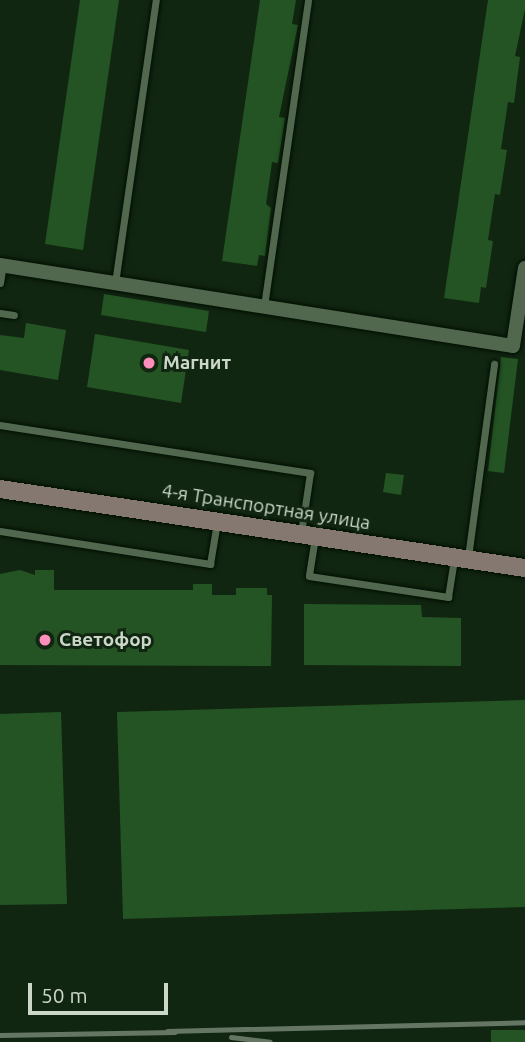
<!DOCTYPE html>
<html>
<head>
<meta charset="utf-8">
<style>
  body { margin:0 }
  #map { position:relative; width:525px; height:1042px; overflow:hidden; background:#112611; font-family:Ubuntu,sans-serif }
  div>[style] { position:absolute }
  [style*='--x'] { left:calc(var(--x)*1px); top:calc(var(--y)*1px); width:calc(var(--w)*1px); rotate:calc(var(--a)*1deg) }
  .building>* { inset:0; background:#245423 }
  .roads { filter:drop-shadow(0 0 2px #000f00) drop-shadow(0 0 2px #000f00) }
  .lane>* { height:7px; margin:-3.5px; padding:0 3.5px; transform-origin:3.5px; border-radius:3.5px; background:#51684f }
  .street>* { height:14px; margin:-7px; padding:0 7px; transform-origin:7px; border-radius:7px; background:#51684f }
  .secondary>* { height:18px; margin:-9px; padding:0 9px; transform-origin:9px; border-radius:9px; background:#847871 }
  .rail>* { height:5px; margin:-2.5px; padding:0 2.5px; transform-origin:2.5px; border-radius:2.5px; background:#657665 }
  .dots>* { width:19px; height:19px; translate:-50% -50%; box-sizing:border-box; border:4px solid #112611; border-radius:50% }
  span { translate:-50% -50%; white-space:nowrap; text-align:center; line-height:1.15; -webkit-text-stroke:6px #112611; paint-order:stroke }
  .poi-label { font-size:19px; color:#cad7c9; font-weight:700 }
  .left { translate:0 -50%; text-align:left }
  .street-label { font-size:19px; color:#cad7c9 }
  .scale { position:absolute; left:28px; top:983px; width:140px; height:32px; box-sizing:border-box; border:4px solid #cad7c9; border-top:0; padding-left:9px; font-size:21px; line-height:24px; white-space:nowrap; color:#cad7c9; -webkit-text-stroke:5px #112611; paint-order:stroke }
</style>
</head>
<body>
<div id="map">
  <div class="building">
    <div style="clip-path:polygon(80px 0,119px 0,83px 250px,45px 244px)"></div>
    <div style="clip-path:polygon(260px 0,296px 0,292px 24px,298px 25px,279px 117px,285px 118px,278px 163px,272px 162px,266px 204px,271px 208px,265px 256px,259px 255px,257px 266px,222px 261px)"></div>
    <div style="clip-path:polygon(488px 0,525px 0,525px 9px,515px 56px,520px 57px,514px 103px,508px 102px,501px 149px,507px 150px,500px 195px,495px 194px,488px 240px,493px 241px,486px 288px,481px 287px,479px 303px,444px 298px)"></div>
    <div style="clip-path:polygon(104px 294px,209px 311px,206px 332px,101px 315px)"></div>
    <div style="clip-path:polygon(26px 323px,66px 330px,58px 380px,0 370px,0 335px,24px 338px)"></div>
    <div style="clip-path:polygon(95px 334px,189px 350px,181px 403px,87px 387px)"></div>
    <div style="clip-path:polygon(501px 357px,518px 359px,504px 473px,488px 471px)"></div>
    <div style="clip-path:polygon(386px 473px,404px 475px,401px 495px,383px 492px)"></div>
    <div style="clip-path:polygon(20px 570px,35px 575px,35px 570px,54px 570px,54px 590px,193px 590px,193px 584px,212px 584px,212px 595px,236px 595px,236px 588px,267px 588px,267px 595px,272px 595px,271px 666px,0 665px,0 574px)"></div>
    <div style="clip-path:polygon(304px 604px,421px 605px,422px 617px,461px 618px,461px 666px,304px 665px)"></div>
    <div style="clip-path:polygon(525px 700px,525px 907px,123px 919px,117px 712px)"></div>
    <div style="clip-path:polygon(61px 712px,67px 904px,0 905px,0 714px)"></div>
    <div style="clip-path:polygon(491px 1030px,525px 1030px,525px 1042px,491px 1042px)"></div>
  </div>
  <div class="roads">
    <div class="lane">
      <div style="--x:0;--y:283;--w:18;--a:-81"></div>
      <div style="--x:115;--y:283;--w:286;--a:-81.8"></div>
      <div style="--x:264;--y:306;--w:309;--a:-81.8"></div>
      <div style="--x:0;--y:313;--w:14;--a:8"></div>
      <div style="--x:0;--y:425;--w:314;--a:8.8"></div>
      <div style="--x:310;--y:473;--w:61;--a:98.5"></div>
      <div style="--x:0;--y:531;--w:213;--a:8.9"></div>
      <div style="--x:210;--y:564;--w:43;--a:-80.5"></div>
      <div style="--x:315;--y:537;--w:39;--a:99"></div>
      <div style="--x:309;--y:576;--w:141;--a:8.6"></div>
      <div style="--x:448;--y:597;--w:39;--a:-81"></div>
      <div style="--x:468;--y:557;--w:195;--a:-82.3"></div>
    </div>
    <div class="street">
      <div style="--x:0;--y:265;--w:519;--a:8.97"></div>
      <div style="--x:513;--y:346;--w:79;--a:-81.3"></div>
    </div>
    <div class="secondary">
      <div style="--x:0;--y:489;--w:531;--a:8.56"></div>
    </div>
  </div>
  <div class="rail">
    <div style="--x:167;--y:1031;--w:358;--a:-1.4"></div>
    <div style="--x:0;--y:1035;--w:175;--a:-1"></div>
    <div style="--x:231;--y:1037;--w:39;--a:7"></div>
  </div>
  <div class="dots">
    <div style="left:149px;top:363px;background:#fe8ebb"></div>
    <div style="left:45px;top:640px;background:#fe8ebb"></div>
  </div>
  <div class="poi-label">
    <span class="left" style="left:163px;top:363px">Магнит</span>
    <span class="left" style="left:59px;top:640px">Светофор</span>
  </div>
  <div class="street-label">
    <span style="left:266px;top:507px;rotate:9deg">4-я Транспортная улица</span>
  </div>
  <div class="scale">50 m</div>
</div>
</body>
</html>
